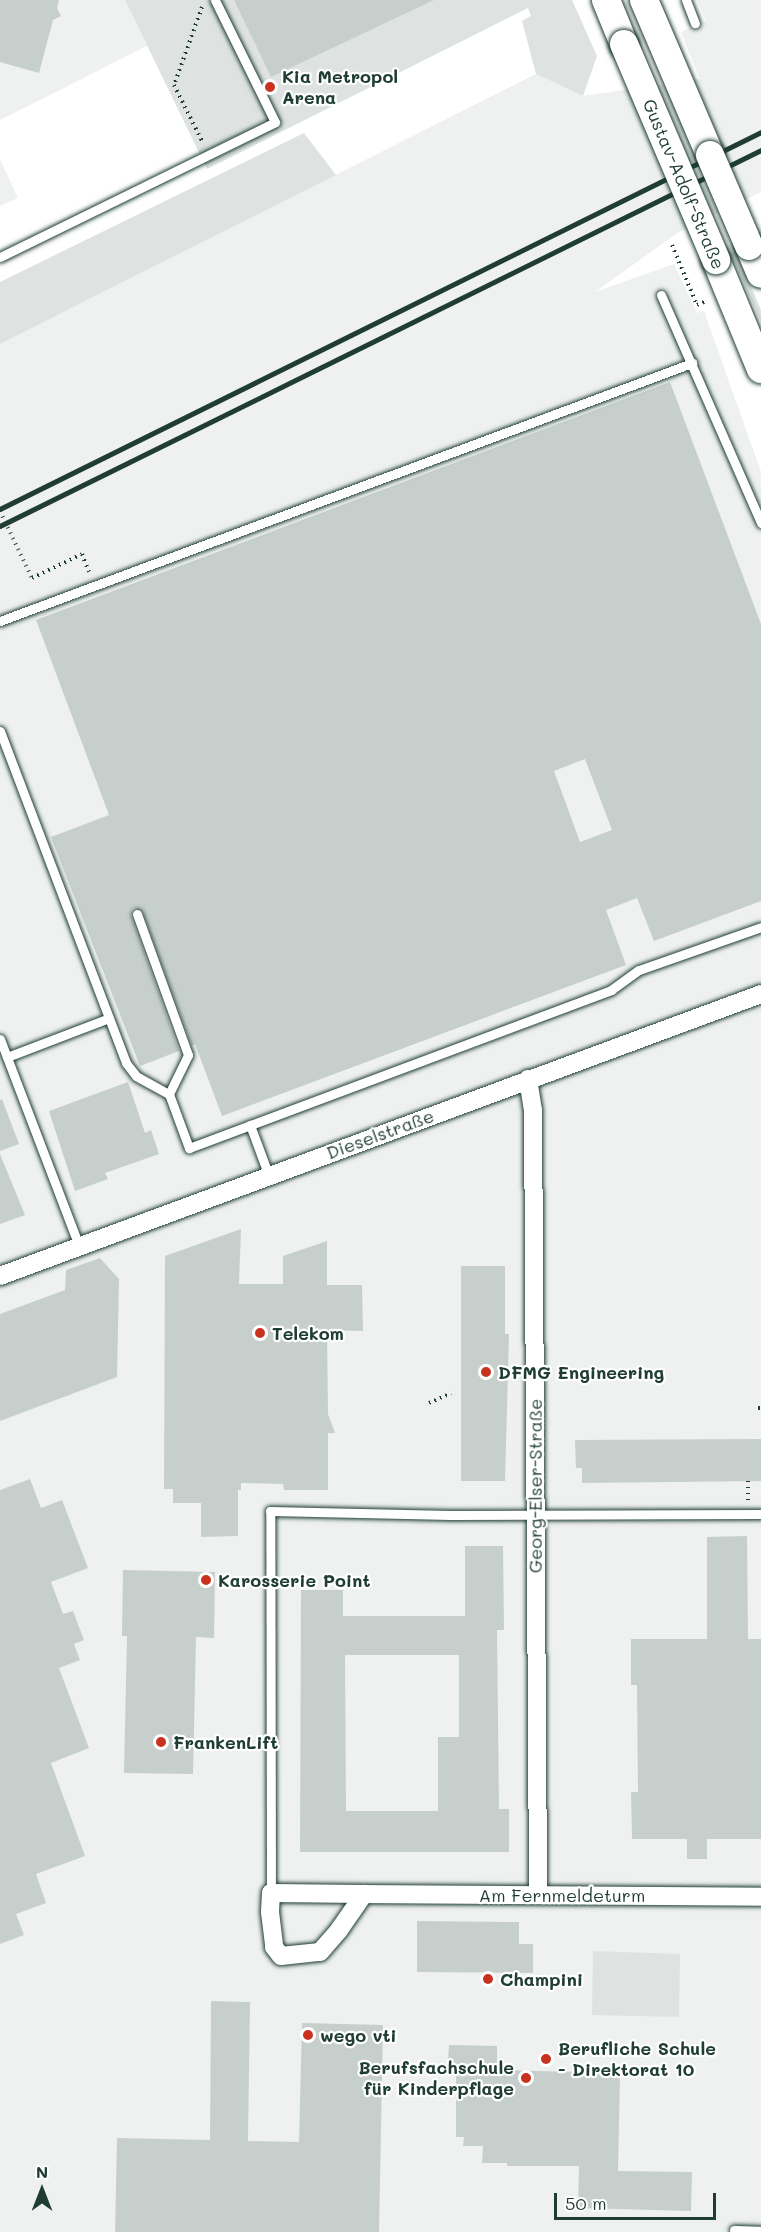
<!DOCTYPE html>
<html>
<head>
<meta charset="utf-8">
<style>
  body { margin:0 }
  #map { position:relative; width:761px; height:2232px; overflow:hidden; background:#fff; font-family:Mali,sans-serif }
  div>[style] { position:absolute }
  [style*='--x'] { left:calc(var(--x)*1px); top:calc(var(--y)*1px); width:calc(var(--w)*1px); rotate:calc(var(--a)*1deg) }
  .built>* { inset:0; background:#eef1f0 }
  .green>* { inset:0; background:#dee3e2 }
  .building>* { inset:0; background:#c7cfcc }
  .path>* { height:4px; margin-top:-2px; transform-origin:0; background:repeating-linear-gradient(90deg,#1f3d34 0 1.5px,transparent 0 6px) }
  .roads { filter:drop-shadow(0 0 2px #1f3d34) drop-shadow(0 0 2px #1f3d34) }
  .lane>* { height:9px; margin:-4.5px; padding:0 4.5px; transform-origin:4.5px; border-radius:4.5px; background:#fff }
  .street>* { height:18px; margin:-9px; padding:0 9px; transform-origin:9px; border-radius:9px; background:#fff }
  .primary>* { height:28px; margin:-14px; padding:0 14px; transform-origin:14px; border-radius:14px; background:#fff }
  .rail>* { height:4.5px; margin:-2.25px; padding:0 2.25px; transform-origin:2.25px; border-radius:2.25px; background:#1f3d34 }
  .path-bridge>* { height:4px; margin-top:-2px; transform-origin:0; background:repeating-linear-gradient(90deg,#1f3d34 0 1.5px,transparent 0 6px) }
  .bridges { filter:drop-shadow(0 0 2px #1f3d34) drop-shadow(0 0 2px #1f3d34) }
  .primary-bridge>* { height:28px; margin:-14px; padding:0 14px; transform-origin:14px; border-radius:14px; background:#fff }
  .dots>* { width:16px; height:16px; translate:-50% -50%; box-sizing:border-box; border:3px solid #fff; border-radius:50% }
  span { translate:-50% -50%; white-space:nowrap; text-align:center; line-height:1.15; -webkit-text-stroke:4.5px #fff; paint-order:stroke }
  .poi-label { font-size:18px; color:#1f3d34; font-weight:700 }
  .left { translate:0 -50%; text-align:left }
  .right { translate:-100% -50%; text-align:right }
  .street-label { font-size:18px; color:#1f3d34 }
  .north { position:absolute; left:12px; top:2160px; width:60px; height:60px; -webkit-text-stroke:4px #fff; paint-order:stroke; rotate:0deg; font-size:16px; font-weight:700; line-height:24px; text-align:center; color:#1f3d34 }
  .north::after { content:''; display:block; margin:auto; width:21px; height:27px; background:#1f3d34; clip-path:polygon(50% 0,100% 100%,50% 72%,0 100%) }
  .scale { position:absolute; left:554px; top:2193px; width:162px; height:27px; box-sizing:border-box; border:3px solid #1f3d34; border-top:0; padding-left:8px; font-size:18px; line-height:21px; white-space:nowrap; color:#1f3d34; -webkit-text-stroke:4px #fff; paint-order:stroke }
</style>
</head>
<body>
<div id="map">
  <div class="built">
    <div style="clip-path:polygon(0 0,125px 0,147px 46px,0 120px)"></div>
    <div style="clip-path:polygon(697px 0,761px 0,761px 192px,679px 232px,595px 292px,674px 264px,697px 313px,704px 311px,761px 472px,761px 2232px,0 2232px,0 344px,536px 74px,583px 96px,700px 79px,681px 32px,706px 21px)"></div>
    <div style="clip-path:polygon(0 159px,18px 198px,0 206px)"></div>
  </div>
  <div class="green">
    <div style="clip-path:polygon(125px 0,572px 0,597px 56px,583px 96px,536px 74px,522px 21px,531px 16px,528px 8px,207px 169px)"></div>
    <div style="clip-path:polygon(304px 133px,336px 175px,0 344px,0 282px)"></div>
    <div style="clip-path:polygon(736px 251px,761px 310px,761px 322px,731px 254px)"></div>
    <div style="clip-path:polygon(593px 1951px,680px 1954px,679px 2017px,592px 2015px)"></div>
  </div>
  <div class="building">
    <div style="clip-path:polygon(0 0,59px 0,57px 8px,61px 16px,53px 20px,39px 73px,0 62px)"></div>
    <div style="clip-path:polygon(234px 0,434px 0,271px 77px)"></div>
    <div style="clip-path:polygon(evenodd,670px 382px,761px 624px,761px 901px,654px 941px,637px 898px,606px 910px,626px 965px,222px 1116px,195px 1044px,192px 1046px,143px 912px,135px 908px,132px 910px,131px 916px,179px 1051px,140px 1066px,51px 837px,109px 815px,36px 620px,670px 382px,585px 759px,612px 830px,580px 842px,554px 771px,585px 759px)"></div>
    <div style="clip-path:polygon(128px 1082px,145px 1133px,151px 1130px,159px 1154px,105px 1173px,108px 1179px,75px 1191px,49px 1111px)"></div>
    <div style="clip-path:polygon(2px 1099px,19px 1144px,0 1151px,0 1100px)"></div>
    <div style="clip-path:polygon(0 1154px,25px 1215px,0 1224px)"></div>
    <div style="clip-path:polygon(241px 1229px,239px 1284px,283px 1284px,283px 1256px,327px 1241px,327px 1285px,362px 1285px,363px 1331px,327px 1330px,328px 1414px,335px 1433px,328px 1433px,328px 1490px,284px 1490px,283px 1484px,241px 1483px,241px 1490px,238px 1490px,238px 1536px,201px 1537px,201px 1503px,173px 1503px,173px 1489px,164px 1489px,165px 1256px)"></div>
    <div style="clip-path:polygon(100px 1258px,119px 1279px,117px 1377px,0 1421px,0 1314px,65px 1290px,66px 1270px)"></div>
    <div style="clip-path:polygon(461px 1266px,505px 1266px,505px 1334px,509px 1334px,505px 1481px,461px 1481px)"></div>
    <div style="clip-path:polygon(761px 1439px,761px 1481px,582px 1483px,582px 1468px,576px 1468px,575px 1440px)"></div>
    <div style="clip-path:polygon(30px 1479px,41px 1508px,62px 1500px,88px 1568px,51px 1582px,63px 1614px,73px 1611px,84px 1640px,74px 1644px,80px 1660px,59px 1668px,89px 1748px,51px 1763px,85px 1856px,36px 1874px,46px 1903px,16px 1914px,24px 1935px,0 1944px,0 1490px)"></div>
    <div style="clip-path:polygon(747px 1536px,748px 1639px,761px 1639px,761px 1839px,707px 1839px,707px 1859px,687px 1859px,687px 1839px,632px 1839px,631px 1792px,638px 1792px,637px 1685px,631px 1685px,631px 1639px,707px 1639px,707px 1537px)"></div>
    <div style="clip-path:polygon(evenodd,465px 1546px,503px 1546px,504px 1630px,497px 1630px,499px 1809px,509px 1809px,509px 1852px,300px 1852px,301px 1590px,343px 1590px,343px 1616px,465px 1616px,465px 1546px,345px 1655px,459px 1655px,459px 1737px,438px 1737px,438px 1811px,346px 1811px,345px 1655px)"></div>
    <div style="clip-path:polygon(123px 1570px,215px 1572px,214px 1638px,196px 1637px,193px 1774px,124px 1773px,127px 1636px,122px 1636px)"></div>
    <div style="clip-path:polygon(417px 1921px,519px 1922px,519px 1944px,533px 1944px,533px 1973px,417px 1972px)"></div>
    <div style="clip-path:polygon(211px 2001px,250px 2002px,248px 2141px,299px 2142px,302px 2023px,383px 2025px,379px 2232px,115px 2232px,117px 2138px,210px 2140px)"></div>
    <div style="clip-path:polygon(449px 2045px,497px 2046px,497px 2070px,620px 2073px,618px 2171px,692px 2172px,691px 2211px,578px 2208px,579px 2166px,507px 2166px,507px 2163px,482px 2163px,483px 2146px,463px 2146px,464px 2137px,456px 2137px,456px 2063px,448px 2062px)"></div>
  </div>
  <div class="path">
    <div style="--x:202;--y:7;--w:83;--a:109.7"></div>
    <div style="--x:174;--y:85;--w:63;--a:63.4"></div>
    <div style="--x:672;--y:245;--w:65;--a:67.4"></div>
    <div style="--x:697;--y:305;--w:10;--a:-24"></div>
    <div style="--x:32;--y:578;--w:55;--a:-25.6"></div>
    <div style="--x:82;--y:554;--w:19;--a:69"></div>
    <div style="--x:505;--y:1372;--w:11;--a:0"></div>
    <div style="--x:429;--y:1403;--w:24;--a:-24"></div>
    <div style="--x:758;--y:1408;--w:3;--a:0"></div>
    <div style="--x:748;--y:1481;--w:21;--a:90"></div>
  </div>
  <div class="roads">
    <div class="lane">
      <div style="--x:686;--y:0;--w:25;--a:69"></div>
      <div style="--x:0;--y:257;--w:306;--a:-26.1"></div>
      <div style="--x:275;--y:122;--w:136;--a:-116.2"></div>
      <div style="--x:661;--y:295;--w:249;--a:66.3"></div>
      <div style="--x:0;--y:621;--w:739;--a:-20.45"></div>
      <div style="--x:0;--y:731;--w:355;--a:69.2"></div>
      <div style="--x:126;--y:1063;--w:16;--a:52"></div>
      <div style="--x:136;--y:1076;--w:38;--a:29"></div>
      <div style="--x:169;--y:1094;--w:58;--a:69.7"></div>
      <div style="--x:189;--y:1148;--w:451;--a:-20.5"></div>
      <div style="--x:611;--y:990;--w:34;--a:-36"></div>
      <div style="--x:639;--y:970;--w:129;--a:-19.4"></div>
      <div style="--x:137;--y:914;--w:150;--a:70.1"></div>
      <div style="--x:188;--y:1055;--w:43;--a:116"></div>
      <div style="--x:0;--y:1039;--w:222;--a:69.1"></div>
      <div style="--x:7;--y:1057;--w:109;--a:-20.9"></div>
      <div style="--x:250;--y:1125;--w:54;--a:69.6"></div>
      <div style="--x:271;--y:1893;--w:382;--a:-90.1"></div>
      <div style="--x:270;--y:1511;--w:181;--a:1.3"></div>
      <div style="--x:451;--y:1515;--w:310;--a:-0.2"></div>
      <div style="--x:734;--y:2230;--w:27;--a:2"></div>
    </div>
    <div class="street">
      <div style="--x:528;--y:1079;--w:31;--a:81"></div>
      <div style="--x:533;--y:1110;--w:784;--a:89.63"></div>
      <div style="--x:0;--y:1276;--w:812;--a:-20.33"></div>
      <div style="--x:364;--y:1894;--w:93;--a:-179.4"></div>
      <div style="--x:271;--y:1893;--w:19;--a:93"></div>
      <div style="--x:270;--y:1912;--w:35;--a:83"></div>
      <div style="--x:274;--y:1947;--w:11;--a:52"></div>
      <div style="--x:281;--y:1956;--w:39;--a:-6"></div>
      <div style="--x:320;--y:1952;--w:29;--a:-49"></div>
      <div style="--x:339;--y:1930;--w:44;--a:-55.2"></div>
      <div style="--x:364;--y:1894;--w:397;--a:0.4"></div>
    </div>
    <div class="primary">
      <div style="--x:606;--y:0;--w:48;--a:67.8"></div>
      <div style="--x:644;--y:0;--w:168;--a:66.9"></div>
      <div style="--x:749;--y:246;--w:30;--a:67"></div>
      <div style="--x:716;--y:260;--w:118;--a:67.6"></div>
    </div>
  </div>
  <div class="rail">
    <div style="--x:0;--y:509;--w:849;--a:-26.35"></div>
    <div style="--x:0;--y:526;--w:849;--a:-26.29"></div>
  </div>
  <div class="path-bridge">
    <div style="--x:0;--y:511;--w:74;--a:64.5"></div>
  </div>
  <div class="bridges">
    <div class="primary-bridge">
      <div style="--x:624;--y:44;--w:235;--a:66.9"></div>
      <div style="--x:710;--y:155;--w:99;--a:66.8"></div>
    </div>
  </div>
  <div class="dots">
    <div style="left:270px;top:87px;background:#c8321e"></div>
    <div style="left:260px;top:1333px;background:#c8321e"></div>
    <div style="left:486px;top:1372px;background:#c8321e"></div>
    <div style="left:206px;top:1580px;background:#c8321e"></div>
    <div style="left:161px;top:1742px;background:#c8321e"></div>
    <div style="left:488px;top:1979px;background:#c8321e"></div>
    <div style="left:308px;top:2035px;background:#c8321e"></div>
    <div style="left:546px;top:2059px;background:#c8321e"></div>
    <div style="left:526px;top:2078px;background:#c8321e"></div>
  </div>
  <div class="poi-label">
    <span class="left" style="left:282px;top:87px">Kia Metropol<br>Arena</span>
    <span class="left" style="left:272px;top:1333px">Telekom</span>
    <span class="left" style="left:498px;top:1372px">DFMG Engineering</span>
    <span class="left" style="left:218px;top:1580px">Karosserie Point</span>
    <span class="left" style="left:173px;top:1742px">FrankenLift</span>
    <span class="left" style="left:500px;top:1979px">Champini</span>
    <span class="left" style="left:320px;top:2035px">wego vti</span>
    <span class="left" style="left:558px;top:2059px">Berufliche Schule<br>- Direktorat 10</span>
    <span class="right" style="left:514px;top:2078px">Berufsfachschule<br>für Kinderpflage</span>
  </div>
  <div class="street-label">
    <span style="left:684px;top:184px;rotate:67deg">Gustav-Adolf-Straße</span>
    <span style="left:380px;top:1134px;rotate:-20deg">Dieselstraße</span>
    <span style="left:535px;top:1486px;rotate:-90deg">Georg-Elser-Straße</span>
    <span style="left:562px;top:1895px">Am Fernmeldeturm</span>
  </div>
  <div class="north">N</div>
  <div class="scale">50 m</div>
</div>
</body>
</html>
